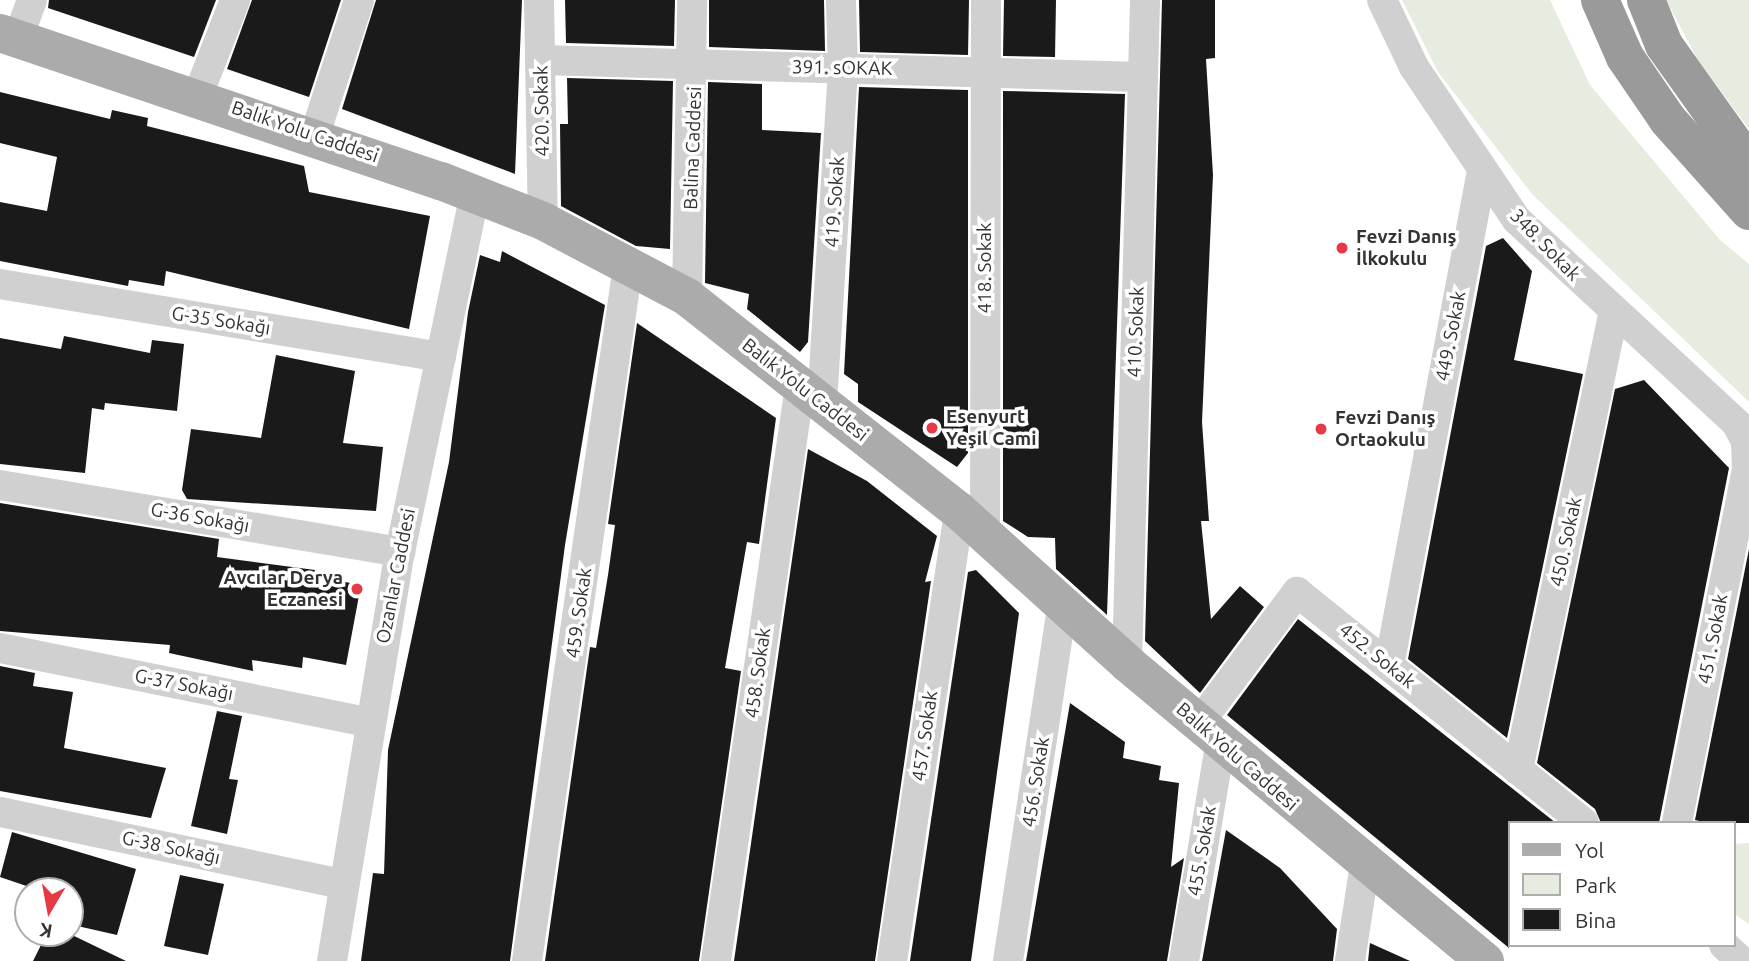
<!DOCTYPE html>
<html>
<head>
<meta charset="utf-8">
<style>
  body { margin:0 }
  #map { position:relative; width:1749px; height:961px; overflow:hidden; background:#fff; font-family:Ubuntu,sans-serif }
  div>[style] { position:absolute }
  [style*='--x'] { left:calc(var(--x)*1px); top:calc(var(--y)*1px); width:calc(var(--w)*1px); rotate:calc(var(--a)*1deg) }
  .green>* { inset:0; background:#e6ecdf }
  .building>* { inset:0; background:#1a1a1a }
  .minor>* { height:30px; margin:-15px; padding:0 15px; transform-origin:15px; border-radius:15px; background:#d0d0d0 }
  .major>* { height:38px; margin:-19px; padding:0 19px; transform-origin:19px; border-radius:19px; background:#ababab }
  .highway>* { height:38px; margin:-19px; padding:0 19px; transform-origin:19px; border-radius:19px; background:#9a9a9a }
  .dots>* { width:19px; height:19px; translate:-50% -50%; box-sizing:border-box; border:4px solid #fff; border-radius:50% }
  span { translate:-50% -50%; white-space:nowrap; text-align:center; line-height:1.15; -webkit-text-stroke:7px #fff; paint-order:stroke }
  .street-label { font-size:19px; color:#333 }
  .poi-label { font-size:19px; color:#333; font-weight:700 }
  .left { translate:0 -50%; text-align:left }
  .right { translate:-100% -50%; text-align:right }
  .legend { position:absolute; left:1508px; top:821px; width:228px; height:126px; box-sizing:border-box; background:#fff; border:2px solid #adadad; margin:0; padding:9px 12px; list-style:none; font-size:21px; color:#333 }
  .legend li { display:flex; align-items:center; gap:14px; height:35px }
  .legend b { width:35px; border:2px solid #adadad }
  .north { position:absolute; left:14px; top:877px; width:70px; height:70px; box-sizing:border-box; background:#fff; border:2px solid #adadad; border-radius:50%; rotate:190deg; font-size:19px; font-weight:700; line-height:28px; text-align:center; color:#333 }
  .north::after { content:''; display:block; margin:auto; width:24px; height:32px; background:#e63946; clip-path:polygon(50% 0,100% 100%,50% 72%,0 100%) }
</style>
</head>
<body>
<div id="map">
  <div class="green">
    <div style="clip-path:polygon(1402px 0,1550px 0,1590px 85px,1720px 240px,1749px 264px,1749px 402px,1532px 194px,1438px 72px)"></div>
    <div style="clip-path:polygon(1666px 0,1749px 0,1749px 129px,1698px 60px)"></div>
    <div style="clip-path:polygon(1749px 843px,1749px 924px,1733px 913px,1733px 844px)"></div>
  </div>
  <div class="building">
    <div style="clip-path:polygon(49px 0,216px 0,194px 57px,48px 8px)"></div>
    <div style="clip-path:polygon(252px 0,341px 0,309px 97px,227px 69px)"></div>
    <div style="clip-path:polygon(376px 0,522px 0,515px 174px,342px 109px)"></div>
    <div style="clip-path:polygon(565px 0,675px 0,674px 46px,566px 43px)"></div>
    <div style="clip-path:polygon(709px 0,824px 0,825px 51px,709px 47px)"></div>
    <div style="clip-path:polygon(859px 0,969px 0,968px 55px,860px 52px)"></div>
    <div style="clip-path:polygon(1004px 0,1056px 0,1055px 57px,1003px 56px)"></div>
    <div style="clip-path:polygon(1162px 0,1215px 0,1215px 58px,1206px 59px,1213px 175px,1202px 422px,1209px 521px,1201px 521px,1211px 619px,1240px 586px,1264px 607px,1200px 693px,1145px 641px)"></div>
    <div style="clip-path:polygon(567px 78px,673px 81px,670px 249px,636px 246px,561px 206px,560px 124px,568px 124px)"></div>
    <div style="clip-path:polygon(708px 82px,762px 84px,762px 130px,821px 133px,808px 342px,800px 352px,747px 309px,749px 294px,705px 283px)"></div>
    <div style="clip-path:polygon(859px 87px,968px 90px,968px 453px,957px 467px,858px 402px,858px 384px,844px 374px)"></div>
    <div style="clip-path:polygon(1003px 91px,1125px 94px,1107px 615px,1056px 569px,1055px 538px,1028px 537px,1003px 521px)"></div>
    <div style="clip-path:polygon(0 92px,110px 119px,112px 110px,148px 118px,147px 126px,304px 166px,309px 192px,430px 216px,409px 329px,166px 271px,164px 286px,129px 280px,128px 286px,0 261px,0 202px,47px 211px,57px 157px,0 143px)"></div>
    <div style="clip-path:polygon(1503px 238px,1532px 271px,1514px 360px,1583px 374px,1507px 738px,1408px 659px,1486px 246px)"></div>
    <div style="clip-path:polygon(502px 251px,605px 305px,565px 545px,510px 961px,361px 961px,373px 873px,384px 874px,388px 750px,449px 462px,468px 312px,480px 255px,500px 262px)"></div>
    <div style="clip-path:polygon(637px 323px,776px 418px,759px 544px,747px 542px,725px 668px,741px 671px,699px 961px,545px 961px,590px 647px,596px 648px,608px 575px,615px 525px,608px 524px)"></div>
    <div style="clip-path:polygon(64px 336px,150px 353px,152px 340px,184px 344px,177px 411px,105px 403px,104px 410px,92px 408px,85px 473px,0 464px,0 338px,61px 349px)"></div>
    <div style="clip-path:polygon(276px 355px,355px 371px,343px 443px,383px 447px,376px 511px,187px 499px,182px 490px,191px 429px,261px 438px)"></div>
    <div style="clip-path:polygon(1644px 380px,1729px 468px,1659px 823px,1601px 823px,1595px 809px,1537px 763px,1615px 389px)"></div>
    <div style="clip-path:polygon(808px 449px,867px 481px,937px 536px,925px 582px,931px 581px,875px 961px,734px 961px)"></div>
    <div style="clip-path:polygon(0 503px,219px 539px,217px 557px,315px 570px,314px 576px,361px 585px,346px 665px,303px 657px,302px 668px,252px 660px,253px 671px,169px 653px,170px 645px,0 631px)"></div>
    <div style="clip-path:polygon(1749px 549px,1749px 823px,1708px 823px,1695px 820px)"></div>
    <div style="clip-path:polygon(976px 570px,1019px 613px,971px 961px,910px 961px,968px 572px)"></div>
    <div style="clip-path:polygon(1298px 619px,1556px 823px,1509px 823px,1509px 948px,1227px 715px)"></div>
    <div style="clip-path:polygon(0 666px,35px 673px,33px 686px,73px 692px,64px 748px,166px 768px,151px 818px,0 791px)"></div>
    <div style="clip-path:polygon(1070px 703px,1125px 742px,1123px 758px,1161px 766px,1159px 780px,1179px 783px,1171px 867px,1184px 858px,1167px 961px,1026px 961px)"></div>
    <div style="clip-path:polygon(217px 711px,242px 716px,229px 779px,238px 780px,227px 834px,191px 826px)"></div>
    <div style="clip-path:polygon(1226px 830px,1280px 868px,1337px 929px,1333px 961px,1202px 961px)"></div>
    <div style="clip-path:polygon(12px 832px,136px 869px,117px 935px,73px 925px,70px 934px,126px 961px,33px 961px,47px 933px,70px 933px,70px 891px,41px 891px,0 877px)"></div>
    <div style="clip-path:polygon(180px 875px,224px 884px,208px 955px,164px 946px)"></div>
    <div style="clip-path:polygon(1370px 943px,1410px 961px,1368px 961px)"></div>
  </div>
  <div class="minor">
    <div style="--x:539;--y:0;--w:221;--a:89"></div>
    <div style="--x:1382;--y:0;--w:74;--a:64.5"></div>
    <div style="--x:1414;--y:67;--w:184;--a:56.1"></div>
    <div style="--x:1517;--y:220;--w:300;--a:42.8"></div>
    <div style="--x:1737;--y:424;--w:20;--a:63"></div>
    <div style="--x:1746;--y:442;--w:27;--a:88"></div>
    <div style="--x:1747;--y:469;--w:361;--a:101.2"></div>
    <div style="--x:18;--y:38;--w:40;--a:-69.8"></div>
    <div style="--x:541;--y:60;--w:601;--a:1.62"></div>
    <div style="--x:198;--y:95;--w:102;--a:-68.7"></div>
    <div style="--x:315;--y:134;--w:141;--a:-71.8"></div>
    <div style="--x:0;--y:284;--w:447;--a:9.4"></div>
    <div style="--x:687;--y:297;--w:297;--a:-89"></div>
    <div style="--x:822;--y:403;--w:335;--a:-86.4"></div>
    <div style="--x:843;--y:69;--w:69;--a:-91.7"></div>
    <div style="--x:0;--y:485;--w:406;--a:9.5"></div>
    <div style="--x:985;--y:536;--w:536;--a:-89.89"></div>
    <div style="--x:0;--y:648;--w:375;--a:11.4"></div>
    <div style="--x:1127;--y:663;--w:663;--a:-88.44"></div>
    <div style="--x:1389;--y:666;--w:504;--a:-79.36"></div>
    <div style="--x:1199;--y:723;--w:164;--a:-53.2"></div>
    <div style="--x:1297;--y:592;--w:368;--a:38.8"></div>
    <div style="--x:1518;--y:770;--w:466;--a:-78.2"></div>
    <div style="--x:0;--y:812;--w:349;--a:11.9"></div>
    <div style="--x:1724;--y:945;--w:23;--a:43"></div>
    <div style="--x:332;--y:961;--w:415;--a:-80.6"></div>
    <div style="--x:400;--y:552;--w:366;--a:-78.2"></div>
    <div style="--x:527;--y:961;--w:702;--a:-81.73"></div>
    <div style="--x:716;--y:961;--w:581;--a:-81.69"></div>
    <div style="--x:892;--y:961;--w:455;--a:-81.5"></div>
    <div style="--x:1008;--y:961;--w:362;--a:-81.3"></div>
    <div style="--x:1184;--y:961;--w:223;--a:-80.5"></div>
    <div style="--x:1350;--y:961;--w:98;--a:-81.2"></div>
  </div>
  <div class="major">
    <div style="--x:0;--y:33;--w:465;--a:18.6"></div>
    <div style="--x:441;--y:181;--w:110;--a:21.4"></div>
    <div style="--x:543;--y:221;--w:163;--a:27.8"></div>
    <div style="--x:687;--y:297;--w:346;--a:38.2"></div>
    <div style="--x:959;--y:511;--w:227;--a:42.1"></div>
    <div style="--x:1127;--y:663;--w:466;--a:39.8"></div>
  </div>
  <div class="highway">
    <div style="--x:1600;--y:0;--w:62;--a:66.3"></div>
    <div style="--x:1625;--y:57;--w:76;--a:55.7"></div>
    <div style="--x:1668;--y:120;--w:122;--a:48.3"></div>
    <div style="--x:1646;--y:0;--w:48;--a:68.2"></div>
    <div style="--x:1664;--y:45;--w:146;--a:54.5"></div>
  </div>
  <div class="dots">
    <div style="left:1342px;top:248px;background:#e63946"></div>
    <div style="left:932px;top:428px;background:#e63946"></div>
    <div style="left:1321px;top:429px;background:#e63946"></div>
    <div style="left:357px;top:589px;background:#e63946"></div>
  </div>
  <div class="street-label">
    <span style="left:842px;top:68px;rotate:1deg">391. sOKAK</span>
    <span style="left:542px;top:111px;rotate:-91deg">420. Sokak</span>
    <span style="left:305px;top:132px;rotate:19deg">Balık Yolu Caddesi</span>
    <span style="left:693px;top:148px;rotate:-88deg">Balina Caddesi</span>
    <span style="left:835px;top:202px;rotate:-86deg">419. Sokak</span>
    <span style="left:1545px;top:245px;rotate:46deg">348. Sokak</span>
    <span style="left:985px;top:268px;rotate:-90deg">418. Sokak</span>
    <span style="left:221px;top:321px;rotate:9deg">G-35 Sokağı</span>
    <span style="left:1136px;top:332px;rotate:-88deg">410. Sokak</span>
    <span style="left:1451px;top:336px;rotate:-79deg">449. Sokak</span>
    <span style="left:805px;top:390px;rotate:38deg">Balık Yolu Caddesi</span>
    <span style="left:200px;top:518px;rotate:10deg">G-36 Sokağı</span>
    <span style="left:1566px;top:542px;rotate:-78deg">450. Sokak</span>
    <span style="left:396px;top:576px;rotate:-79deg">Ozanlar Caddesi</span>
    <span style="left:579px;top:613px;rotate:-82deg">459. Sokak</span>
    <span style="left:1713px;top:639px;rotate:-79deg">451. Sokak</span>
    <span style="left:1377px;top:656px;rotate:39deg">452. Sokak</span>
    <span style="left:758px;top:673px;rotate:-82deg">458. Sokak</span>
    <span style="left:184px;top:685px;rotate:11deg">G-37 Sokağı</span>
    <span style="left:925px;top:736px;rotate:-82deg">457. Sokak</span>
    <span style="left:1237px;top:757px;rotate:41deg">Balık Yolu Caddesi</span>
    <span style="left:1036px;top:782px;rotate:-81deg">456. Sokak</span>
    <span style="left:171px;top:848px;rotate:12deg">G-38 Sokağı</span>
    <span style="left:1202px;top:851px;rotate:-80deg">455. Sokak</span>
  </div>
  <div class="poi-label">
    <span class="left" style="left:1356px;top:248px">Fevzi Danış<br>İlkokulu</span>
    <span class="left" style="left:946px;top:428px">Esenyurt<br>Yeşil Cami</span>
    <span class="left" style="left:1335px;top:429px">Fevzi Danış<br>Ortaokulu</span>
    <span class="right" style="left:343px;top:589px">Avcılar Derya<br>Eczanesi</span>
  </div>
  <ul class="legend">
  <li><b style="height:9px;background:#ababab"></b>Yol</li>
  <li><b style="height:19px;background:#e6ecdf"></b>Park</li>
  <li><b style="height:19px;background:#1a1a1a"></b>Bina</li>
  </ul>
  <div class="north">K</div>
</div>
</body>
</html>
